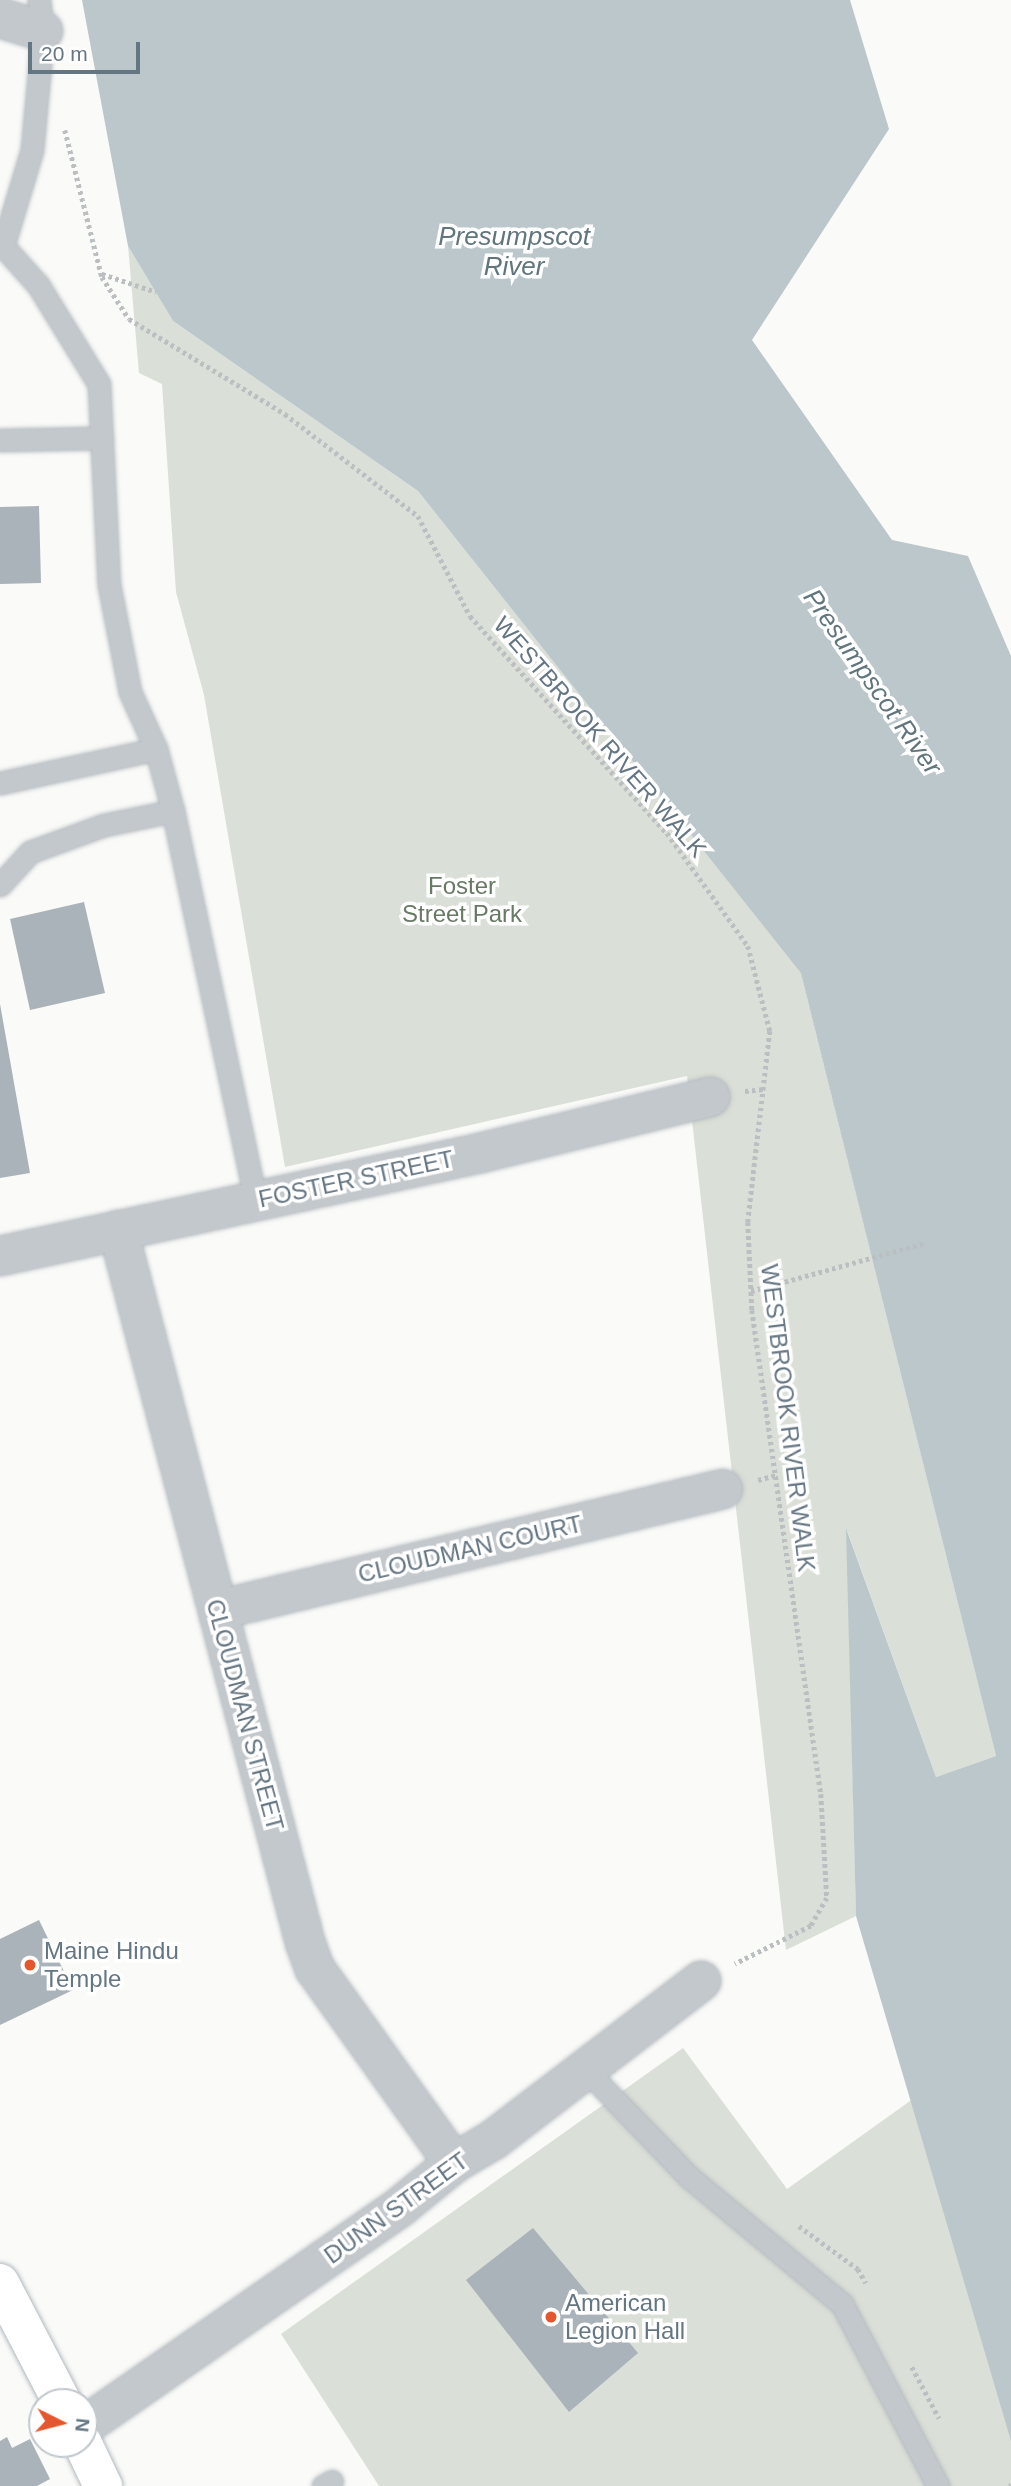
<!DOCTYPE html>
<html>
<head>
<meta charset="utf-8">
<style>
  body { margin:0 }
  #map { position:relative; width:1011px; height:2486px; overflow:hidden; background:#fafaf8; font-family:Helvetica,sans-serif }
  div>[style] { position:absolute }
  [style*='--x'] { left:calc(var(--x)*1px); top:calc(var(--y)*1px); width:calc(var(--w)*1px); rotate:calc(var(--a)*1deg) }
  .green>* { inset:0; background:#dadfd7 }
  .water>* { inset:0; background:#bbc7cb }
  .building>* { inset:0; background:#aab3b9 }
  .path>* { height:4.5px; margin-top:-2.25px; transform-origin:0; background:repeating-linear-gradient(90deg,#bbbfc2 0 3.5px,transparent 0 7px) }
  .roads { filter:drop-shadow(0 0 2px #b3babf) drop-shadow(0 0 2px #b3babf) }
  .service>* { height:21px; margin:-10.5px; padding:0 10.5px; transform-origin:10.5px; border-radius:10.5px; background:#c3c8cc }
  .minor>* { height:38px; margin:-19px; padding:0 19px; transform-origin:19px; border-radius:19px; background:#c3c8cc }
  .secondary>* { height:38px; margin:-19px; padding:0 19px; transform-origin:19px; border-radius:19px; background:#fff }
  .dots>* { width:19px; height:19px; translate:-50% -50%; box-sizing:border-box; border:4px solid #fff; border-radius:50% }
  span { translate:-50% -50%; white-space:nowrap; text-align:center; line-height:1.15; -webkit-text-stroke:7px #fff; paint-order:stroke }
  .street-label { font-size:24px; color:#657683 }
  .park-label { font-size:24px; color:#687a64 }
  .poi-label { font-size:24px; color:#657683 }
  .left { translate:0 -50%; text-align:left }
  .water-label { font-size:26px; color:#60757c; font-style:italic }
  .north { position:absolute; left:28px; top:2388px; width:70px; height:70px; box-sizing:border-box; background:#fff; border:2px solid #c1c8cd; border-radius:50%; rotate:96deg; font-size:19px; font-weight:700; line-height:28px; text-align:center; color:#657683 }
  .north::after { content:''; display:block; margin:auto; width:24px; height:32px; background:#e4572e; clip-path:polygon(50% 0,100% 100%,50% 72%,0 100%) }
  .scale { position:absolute; left:28px; top:42px; width:112px; height:32px; box-sizing:border-box; border:4px solid #657683; border-top:0; padding-left:9px; font-size:21px; line-height:24px; white-space:nowrap; color:#657683; -webkit-text-stroke:5px #fff; paint-order:stroke }
</style>
</head>
<body>
<div id="map">
  <div class="green">
    <div style="clip-path:polygon(128px 246px,173px 321px,418px 491px,801px 972px,996px 1756px,936px 1777px,847px 1530px,856px 1916px,786px 1950px,687px 1076px,285px 1167px,204px 695px,176px 592px,162px 384px,139px 373px)"></div>
    <div style="clip-path:polygon(683px 2048px,787px 2189px,931px 2086px,1011px 2412px,1011px 2486px,379px 2486px,281px 2334px)"></div>
  </div>
  <div class="water">
    <div style="clip-path:polygon(82px 0,850px 0,889px 129px,752px 340px,892px 540px,968px 556px,1011px 656px,1011px 2441px,856px 1916px,846px 1528px,936px 1777px,996px 1756px,801px 973px,418px 491px,173px 321px,128px 246px)"></div>
  </div>
  <div class="building">
    <div style="clip-path:polygon(39px 506px,41px 583px,0 584px,0 507px)"></div>
    <div style="clip-path:polygon(84px 902px,105px 993px,30px 1010px,10px 919px)"></div>
    <div style="clip-path:polygon(0 1004px,30px 1173px,0 1178px)"></div>
    <div style="clip-path:polygon(39px 1920px,73px 1990px,0 2025px,0 1939px)"></div>
    <div style="clip-path:polygon(533px 2228px,638px 2353px,569px 2412px,466px 2280px)"></div>
    <div style="clip-path:polygon(7px 2437px,12px 2448px,30px 2439px,50px 2479px,37px 2486px,0 2486px,0 2441px)"></div>
  </div>
  <div class="path">
    <div style="--x:65;--y:130;--w:152;--a:75.9"></div>
    <div style="--x:102;--y:277;--w:50;--a:57.3"></div>
    <div style="--x:129;--y:319;--w:183;--a:31.3"></div>
    <div style="--x:285;--y:414;--w:168;--a:37.5"></div>
    <div style="--x:418;--y:516;--w:113;--a:62.5"></div>
    <div style="--x:470;--y:616;--w:293;--a:47.8"></div>
    <div style="--x:667;--y:833;--w:139;--a:54.4"></div>
    <div style="--x:748;--y:946;--w:88;--a:75.5"></div>
    <div style="--x:770;--y:1031;--w:192;--a:96.6"></div>
    <div style="--x:748;--y:1222;--w:88;--a:87.4"></div>
    <div style="--x:752;--y:1310;--w:489;--a:81.9"></div>
    <div style="--x:821;--y:1794;--w:104;--a:86.7"></div>
    <div style="--x:827;--y:1898;--w:32;--a:120"></div>
    <div style="--x:811;--y:1926;--w:85;--a:153.4"></div>
    <div style="--x:102;--y:274;--w:57;--a:18.4"></div>
    <div style="--x:745;--y:1091;--w:18;--a:-6"></div>
    <div style="--x:751;--y:1291;--w:180;--a:-15.4"></div>
    <div style="--x:758;--y:1480;--w:18;--a:-16"></div>
    <div style="--x:799;--y:2226;--w:73;--a:36.1"></div>
    <div style="--x:858;--y:2269;--w:16;--a:60"></div>
    <div style="--x:912;--y:2367;--w:58;--a:62.1"></div>
    <div style="--x:1009;--y:2486;--w:2;--a:-27"></div>
  </div>
  <div class="roads">
    <div class="service">
      <div style="--x:39;--y:0;--w:31;--a:83"></div>
      <div style="--x:43;--y:31;--w:120;--a:95.3"></div>
      <div style="--x:32;--y:150;--w:100;--a:106.8"></div>
      <div style="--x:3;--y:246;--w:52;--a:48.1"></div>
      <div style="--x:38;--y:285;--w:116;--a:58.4"></div>
      <div style="--x:99;--y:384;--w:201;--a:87.2"></div>
      <div style="--x:109;--y:585;--w:109;--a:78.9"></div>
      <div style="--x:130;--y:692;--w:63;--a:65.5"></div>
      <div style="--x:0;--y:440;--w:102;--a:-1.1"></div>
      <div style="--x:0;--y:783;--w:160;--a:-12.3"></div>
      <div style="--x:156;--y:749;--w:64;--a:74.7"></div>
      <div style="--x:0;--y:885;--w:45;--a:-47.7"></div>
      <div style="--x:30;--y:852;--w:79;--a:-20"></div>
      <div style="--x:104;--y:825;--w:70;--a:-11.5"></div>
      <div style="--x:173;--y:811;--w:399;--a:78"></div>
      <div style="--x:587;--y:2071;--w:147;--a:46.1"></div>
      <div style="--x:689;--y:2177;--w:199;--a:39.7"></div>
      <div style="--x:842;--y:2304;--w:206;--a:62.2"></div>
      <div style="--x:323;--y:2486;--w:10;--a:-29"></div>
    </div>
    <div class="minor">
      <div style="--x:0;--y:18;--w:45;--a:16.8"></div>
      <div style="--x:118;--y:1230;--w:736;--a:75.28"></div>
      <div style="--x:305;--y:1942;--w:29;--a:70"></div>
      <div style="--x:315;--y:1969;--w:239;--a:54.4"></div>
      <div style="--x:0;--y:1256;--w:491;--a:-12.1"></div>
      <div style="--x:480;--y:1153;--w:237;--a:-13.7"></div>
      <div style="--x:218;--y:1610;--w:519;--a:-13.47"></div>
      <div style="--x:84;--y:2426;--w:384;--a:-34.7"></div>
      <div style="--x:400;--y:2207;--w:70;--a:-39.2"></div>
      <div style="--x:454;--y:2163;--w:45;--a:-30.5"></div>
      <div style="--x:493;--y:2140;--w:262;--a:-37.4"></div>
    </div>
    <div class="secondary">
      <div style="--x:0;--y:2283;--w:134;--a:62.5"></div>
      <div style="--x:83;--y:2444;--w:47;--a:64.5"></div>
    </div>
  </div>
  <div class="dots">
    <div style="left:30px;top:1965px;background:#e4572e"></div>
    <div style="left:551px;top:2317px;background:#e4572e"></div>
  </div>
  <div class="street-label">
    <span style="left:600px;top:737px;rotate:49deg">WESTBROOK RIVER WALK</span>
    <span style="left:356px;top:1179px;rotate:-12deg">FOSTER STREET</span>
    <span style="left:788px;top:1418px;rotate:83deg">WESTBROOK RIVER WALK</span>
    <span style="left:470px;top:1549px;rotate:-13deg">CLOUDMAN COURT</span>
    <span style="left:245px;top:1715px;rotate:75deg">CLOUDMAN STREET</span>
    <span style="left:396px;top:2208px;rotate:-36deg">DUNN STREET</span>
  </div>
  <div class="park-label">
    <span style="left:462px;top:900px">Foster<br>Street Park</span>
  </div>
  <div class="poi-label">
    <span class="left" style="left:44px;top:1965px">Maine Hindu<br>Temple</span>
    <span class="left" style="left:565px;top:2317px">American<br>Legion Hall</span>
  </div>
  <div class="water-label">
    <span style="left:514px;top:252px">Presumpscot<br>River</span>
    <span style="left:872px;top:682px;rotate:55deg">Presumpscot River</span>
  </div>
  <div class="north">N</div>
  <div class="scale">20 m</div>
</div>
</body>
</html>
